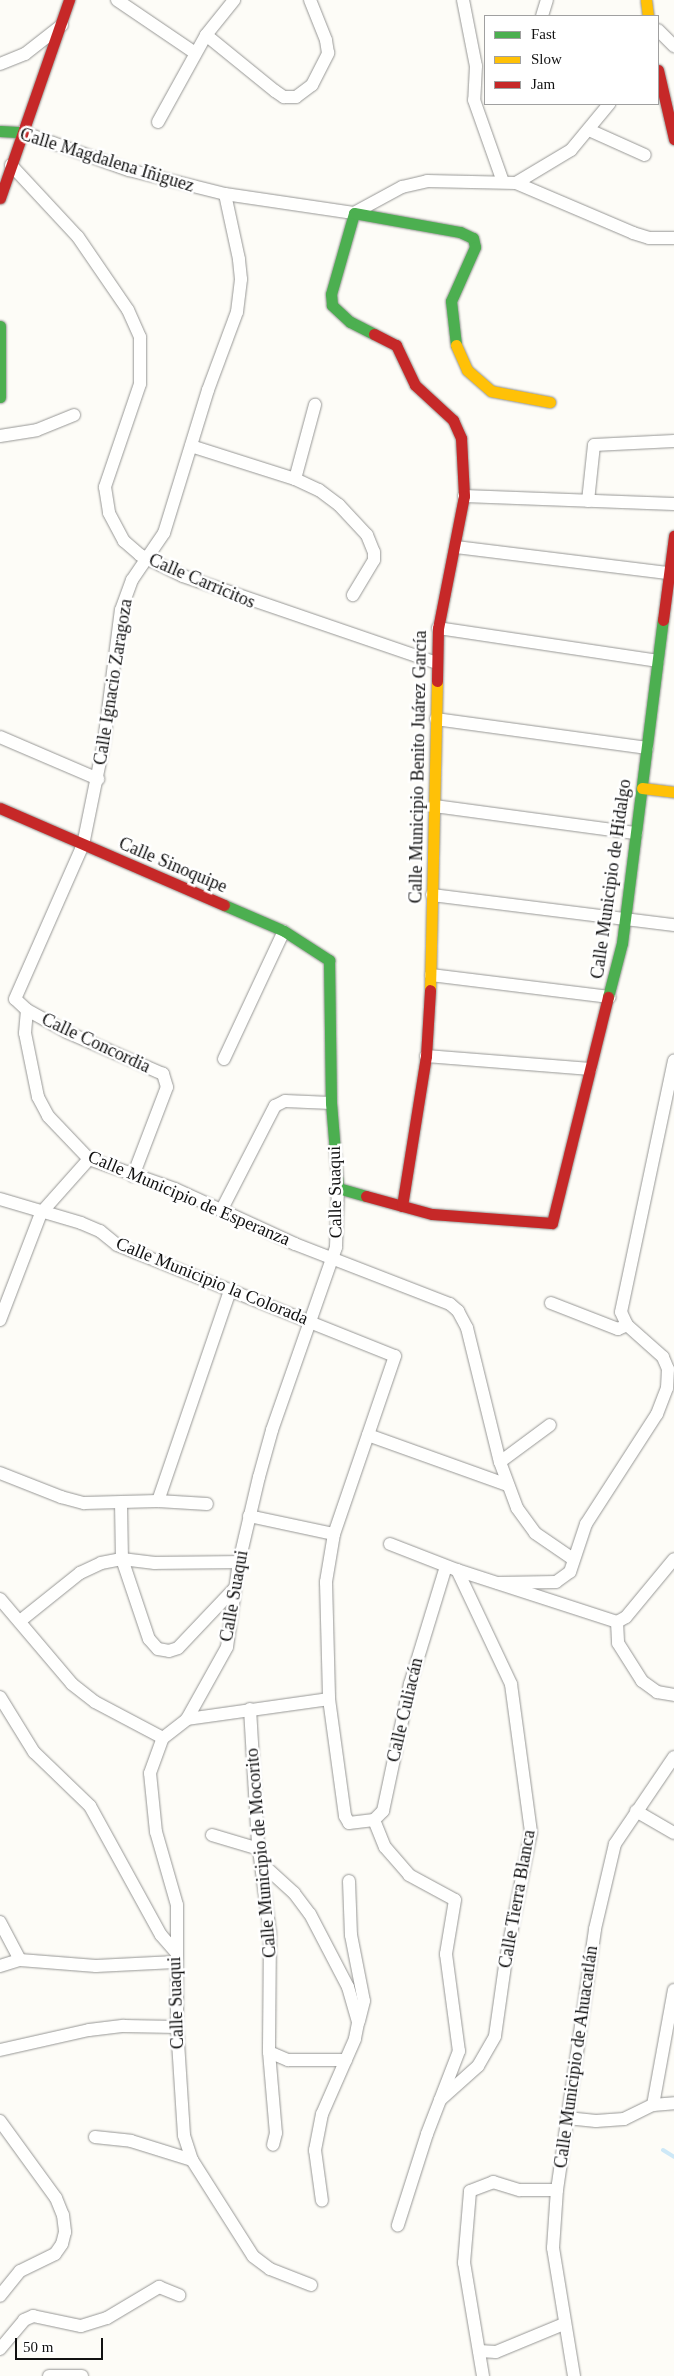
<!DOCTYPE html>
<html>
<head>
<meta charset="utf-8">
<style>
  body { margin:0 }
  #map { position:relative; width:674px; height:2376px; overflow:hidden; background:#fdfcf7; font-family:"Times New Roman",serif }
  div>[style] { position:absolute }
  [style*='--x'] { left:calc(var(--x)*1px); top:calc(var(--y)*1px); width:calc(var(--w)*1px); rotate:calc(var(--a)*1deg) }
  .stream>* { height:4px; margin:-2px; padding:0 2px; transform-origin:2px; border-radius:2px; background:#cde8f7 }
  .roads { filter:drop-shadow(0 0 1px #979795) drop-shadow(0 0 1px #979795) }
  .street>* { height:12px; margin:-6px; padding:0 6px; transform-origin:6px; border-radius:6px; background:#fffffe }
  .fast>* { height:11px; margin:-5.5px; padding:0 5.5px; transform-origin:5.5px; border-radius:5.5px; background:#4caf50 }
  .slow>* { height:11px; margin:-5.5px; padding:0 5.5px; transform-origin:5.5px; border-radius:5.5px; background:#ffc107 }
  .jam>* { height:11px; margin:-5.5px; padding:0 5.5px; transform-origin:5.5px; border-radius:5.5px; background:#c62828 }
  span { translate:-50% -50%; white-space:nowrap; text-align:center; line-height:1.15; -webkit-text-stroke:5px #fff; paint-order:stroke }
  .street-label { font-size:18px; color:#111 }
  .legend { position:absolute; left:484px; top:15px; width:175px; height:90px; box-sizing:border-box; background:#fff; border:1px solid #a0a0a0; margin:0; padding:6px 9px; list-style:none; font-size:15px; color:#111 }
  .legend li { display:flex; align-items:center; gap:10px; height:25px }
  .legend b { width:25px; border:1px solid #a0a0a0 }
  .scale { position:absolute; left:15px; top:2338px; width:88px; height:22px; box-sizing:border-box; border:2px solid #111; border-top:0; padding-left:6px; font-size:15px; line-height:18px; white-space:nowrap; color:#111; -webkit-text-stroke:4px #fff; paint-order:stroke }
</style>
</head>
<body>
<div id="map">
  <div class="stream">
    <div style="--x:663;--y:2150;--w:13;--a:32"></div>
  </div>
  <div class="roads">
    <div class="street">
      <div style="--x:117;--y:0;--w:94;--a:34.2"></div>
      <div style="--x:463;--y:0;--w:67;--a:78.9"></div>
      <div style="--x:476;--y:66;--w:34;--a:93"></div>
      <div style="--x:474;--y:100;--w:87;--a:70.5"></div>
      <div style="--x:542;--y:16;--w:17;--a:-73"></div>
      <div style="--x:658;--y:30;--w:23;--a:45"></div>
      <div style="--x:206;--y:35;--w:89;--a:39.1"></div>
      <div style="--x:275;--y:91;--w:11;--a:34"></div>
      <div style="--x:284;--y:97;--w:12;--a:0"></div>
      <div style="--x:296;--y:97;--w:20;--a:-37"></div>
      <div style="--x:312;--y:85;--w:36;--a:-63"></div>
      <div style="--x:328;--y:53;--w:13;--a:-99"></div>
      <div style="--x:326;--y:40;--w:43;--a:-111.8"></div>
      <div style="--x:0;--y:64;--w:27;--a:-22"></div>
      <div style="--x:25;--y:54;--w:47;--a:-38.1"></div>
      <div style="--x:158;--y:122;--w:99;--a:-61.1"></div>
      <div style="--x:206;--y:35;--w:45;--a:-51.3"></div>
      <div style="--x:589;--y:130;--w:61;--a:24.1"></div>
      <div style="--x:22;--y:132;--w:114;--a:19.6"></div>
      <div style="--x:129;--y:170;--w:99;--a:14"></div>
      <div style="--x:225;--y:194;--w:130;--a:8.4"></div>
      <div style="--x:354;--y:213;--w:55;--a:-28.4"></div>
      <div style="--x:402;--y:187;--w:26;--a:-13"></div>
      <div style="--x:427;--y:181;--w:89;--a:1.3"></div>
      <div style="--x:516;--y:183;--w:127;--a:23.1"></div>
      <div style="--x:633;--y:233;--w:17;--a:17"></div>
      <div style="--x:649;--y:238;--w:25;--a:0"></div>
      <div style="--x:11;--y:165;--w:98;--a:47.1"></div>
      <div style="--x:78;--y:237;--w:88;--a:55.6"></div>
      <div style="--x:128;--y:310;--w:30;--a:66"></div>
      <div style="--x:140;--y:337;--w:47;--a:90"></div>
      <div style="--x:140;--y:384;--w:109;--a:108.8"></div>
      <div style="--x:105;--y:487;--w:26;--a:81"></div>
      <div style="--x:109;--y:513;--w:32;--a:62"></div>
      <div style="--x:124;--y:541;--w:21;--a:41"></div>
      <div style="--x:140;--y:555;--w:48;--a:26"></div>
      <div style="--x:183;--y:576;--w:268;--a:18.9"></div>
      <div style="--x:516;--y:183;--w:64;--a:-31"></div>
      <div style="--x:571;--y:150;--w:60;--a:-50.4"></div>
      <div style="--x:0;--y:436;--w:37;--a:-9"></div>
      <div style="--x:37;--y:430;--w:40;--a:-22"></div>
      <div style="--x:191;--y:446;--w:109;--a:17.6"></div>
      <div style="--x:295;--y:479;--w:26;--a:25"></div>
      <div style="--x:319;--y:490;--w:25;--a:37"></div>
      <div style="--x:339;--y:505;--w:41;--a:47"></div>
      <div style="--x:367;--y:535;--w:18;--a:68"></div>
      <div style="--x:374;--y:552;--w:8;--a:90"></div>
      <div style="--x:374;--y:560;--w:41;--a:121"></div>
      <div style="--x:295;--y:479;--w:77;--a:-74.9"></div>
      <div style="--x:464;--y:496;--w:210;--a:2.2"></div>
      <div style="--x:588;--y:501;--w:56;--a:-83.9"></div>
      <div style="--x:594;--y:445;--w:80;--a:-2.9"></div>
      <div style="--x:456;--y:547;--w:215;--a:7"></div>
      <div style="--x:438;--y:628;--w:222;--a:8.5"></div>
      <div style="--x:436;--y:719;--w:213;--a:7.8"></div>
      <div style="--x:0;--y:737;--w:107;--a:23.2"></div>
      <div style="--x:435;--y:806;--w:203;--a:7.7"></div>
      <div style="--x:432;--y:895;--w:244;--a:7.1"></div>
      <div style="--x:431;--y:975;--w:180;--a:7"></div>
      <div style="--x:27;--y:1010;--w:23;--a:95"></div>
      <div style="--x:25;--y:1033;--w:65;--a:78.5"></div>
      <div style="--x:38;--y:1097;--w:21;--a:62"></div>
      <div style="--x:48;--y:1116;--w:59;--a:46.4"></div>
      <div style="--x:89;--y:1159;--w:91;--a:19.2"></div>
      <div style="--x:175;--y:1189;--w:132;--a:24.6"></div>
      <div style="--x:295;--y:1244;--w:166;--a:21.2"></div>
      <div style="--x:450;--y:1304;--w:11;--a:41"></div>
      <div style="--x:458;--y:1311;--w:19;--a:62"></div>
      <div style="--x:467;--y:1328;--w:138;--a:76.2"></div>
      <div style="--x:500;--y:1462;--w:49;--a:69.7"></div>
      <div style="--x:517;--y:1508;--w:31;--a:54"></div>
      <div style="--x:535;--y:1533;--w:46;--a:34.4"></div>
      <div style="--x:426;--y:1056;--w:165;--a:4.5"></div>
      <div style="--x:224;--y:1059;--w:141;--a:-64.9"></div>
      <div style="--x:133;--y:1176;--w:95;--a:-69.1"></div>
      <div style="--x:167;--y:1087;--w:14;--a:-107"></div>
      <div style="--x:163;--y:1074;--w:105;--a:-156.4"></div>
      <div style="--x:67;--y:1032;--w:46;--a:-151.2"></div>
      <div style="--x:27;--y:1010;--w:16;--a:-137"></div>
      <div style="--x:15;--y:999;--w:168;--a:-66.2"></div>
      <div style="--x:83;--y:845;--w:105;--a:-78.5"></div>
      <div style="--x:104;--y:742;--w:133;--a:-82.7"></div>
      <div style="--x:121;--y:610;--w:32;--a:-70"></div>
      <div style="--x:132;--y:580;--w:57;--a:-55.8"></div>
      <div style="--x:164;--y:533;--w:150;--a:-72.9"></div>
      <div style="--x:208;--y:390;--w:83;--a:-69.6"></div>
      <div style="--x:237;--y:312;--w:33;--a:-83"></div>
      <div style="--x:241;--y:279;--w:20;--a:-96"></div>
      <div style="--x:239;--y:259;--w:66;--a:-102.2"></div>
      <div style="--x:0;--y:1199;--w:84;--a:16.5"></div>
      <div style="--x:81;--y:1223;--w:21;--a:23"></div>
      <div style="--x:100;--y:1231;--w:22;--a:39"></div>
      <div style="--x:117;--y:1245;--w:299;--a:21.8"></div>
      <div style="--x:395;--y:1356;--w:188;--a:108.9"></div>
      <div style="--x:334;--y:1534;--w:49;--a:99.5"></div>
      <div style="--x:326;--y:1582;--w:117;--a:88.5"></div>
      <div style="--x:329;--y:1699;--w:118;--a:82.2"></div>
      <div style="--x:345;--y:1816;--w:8;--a:60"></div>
      <div style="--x:349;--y:1823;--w:25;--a:-7"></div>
      <div style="--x:374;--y:1820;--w:13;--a:-45"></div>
      <div style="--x:383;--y:1811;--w:130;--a:-78"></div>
      <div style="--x:410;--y:1684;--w:123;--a:-73"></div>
      <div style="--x:222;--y:1209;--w:116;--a:-62.8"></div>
      <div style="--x:275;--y:1106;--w:11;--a:-27"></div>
      <div style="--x:285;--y:1101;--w:46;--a:2.5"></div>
      <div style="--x:551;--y:1303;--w:72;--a:21.2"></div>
      <div style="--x:618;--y:1329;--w:10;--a:-24"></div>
      <div style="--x:0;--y:1320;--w:115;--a:-69"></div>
      <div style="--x:41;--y:1213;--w:72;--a:-48.4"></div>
      <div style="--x:368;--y:1435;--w:149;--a:19.7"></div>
      <div style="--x:500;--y:1462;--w:62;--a:-36.5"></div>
      <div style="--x:0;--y:1473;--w:66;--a:21.5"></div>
      <div style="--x:61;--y:1497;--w:24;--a:15"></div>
      <div style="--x:84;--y:1503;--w:74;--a:-1.5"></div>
      <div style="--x:158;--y:1501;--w:49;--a:3.5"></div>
      <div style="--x:158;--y:1501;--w:222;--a:-71.1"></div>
      <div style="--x:121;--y:1503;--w:56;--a:89"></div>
      <div style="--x:122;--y:1559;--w:84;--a:71.4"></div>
      <div style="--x:149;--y:1639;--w:13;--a:48"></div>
      <div style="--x:158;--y:1649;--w:11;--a:10"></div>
      <div style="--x:169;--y:1651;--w:9;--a:-18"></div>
      <div style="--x:178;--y:1648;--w:81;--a:-46.5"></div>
      <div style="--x:249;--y:1516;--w:87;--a:12"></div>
      <div style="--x:390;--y:1544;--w:72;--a:21.2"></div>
      <div style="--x:457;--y:1570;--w:168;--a:18"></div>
      <div style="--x:617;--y:1622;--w:10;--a:-29"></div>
      <div style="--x:626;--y:1617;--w:75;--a:-50.4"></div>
      <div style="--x:498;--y:1583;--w:58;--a:-1"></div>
      <div style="--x:556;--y:1582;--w:17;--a:-36"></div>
      <div style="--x:570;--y:1572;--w:51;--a:-71.6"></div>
      <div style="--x:586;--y:1524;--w:131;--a:-57.2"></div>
      <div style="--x:657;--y:1414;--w:28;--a:-69"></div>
      <div style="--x:667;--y:1388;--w:19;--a:-87"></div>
      <div style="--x:668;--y:1369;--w:13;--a:-113"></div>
      <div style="--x:663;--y:1357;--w:48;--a:-138.4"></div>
      <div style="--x:627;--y:1325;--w:14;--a:-115"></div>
      <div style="--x:621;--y:1312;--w:257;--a:-78.1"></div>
      <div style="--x:0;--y:1599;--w:111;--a:49.7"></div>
      <div style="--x:72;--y:1684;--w:29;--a:38"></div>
      <div style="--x:95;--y:1702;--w:77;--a:27.9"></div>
      <div style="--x:20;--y:1621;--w:77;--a:-38.7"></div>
      <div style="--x:80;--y:1573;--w:23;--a:-25"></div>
      <div style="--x:101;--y:1563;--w:21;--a:-11"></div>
      <div style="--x:122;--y:1559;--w:33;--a:7"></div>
      <div style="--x:155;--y:1563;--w:84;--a:-0.7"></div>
      <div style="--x:617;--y:1622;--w:21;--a:87"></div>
      <div style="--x:618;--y:1643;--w:45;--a:57.7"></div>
      <div style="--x:642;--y:1681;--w:19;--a:36"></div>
      <div style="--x:657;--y:1692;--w:17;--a:10"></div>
      <div style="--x:0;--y:1697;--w:65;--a:58.3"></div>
      <div style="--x:34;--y:1752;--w:78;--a:44"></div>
      <div style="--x:90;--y:1806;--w:147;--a:61.2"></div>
      <div style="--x:161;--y:1935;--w:21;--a:49"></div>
      <div style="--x:250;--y:1709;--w:133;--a:86.6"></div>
      <div style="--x:258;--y:1842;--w:92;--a:82.5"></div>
      <div style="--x:270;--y:1933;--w:119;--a:90.5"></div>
      <div style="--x:269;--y:2052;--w:81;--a:85.1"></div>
      <div style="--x:276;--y:2133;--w:12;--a:104"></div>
      <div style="--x:187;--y:1719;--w:143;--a:-8"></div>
      <div style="--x:636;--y:1811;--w:44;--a:30.1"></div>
      <div style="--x:374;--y:1820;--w:29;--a:68"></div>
      <div style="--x:385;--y:1847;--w:37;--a:49"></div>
      <div style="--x:409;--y:1875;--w:52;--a:28.5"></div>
      <div style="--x:455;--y:1900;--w:55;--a:99.5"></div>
      <div style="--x:446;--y:1954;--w:98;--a:82.4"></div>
      <div style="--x:459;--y:2051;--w:89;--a:111.1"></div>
      <div style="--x:427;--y:2134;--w:96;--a:107.7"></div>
      <div style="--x:212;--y:1835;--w:49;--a:16.6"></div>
      <div style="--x:261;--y:1863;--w:45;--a:42.3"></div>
      <div style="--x:294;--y:1893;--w:26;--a:53"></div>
      <div style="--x:310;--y:1914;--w:82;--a:62.5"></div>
      <div style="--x:348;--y:1987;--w:37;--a:74"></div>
      <div style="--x:358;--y:2023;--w:16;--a:101"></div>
      <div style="--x:355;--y:2039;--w:82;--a:113.7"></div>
      <div style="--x:322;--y:2114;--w:37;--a:101"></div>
      <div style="--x:315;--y:2150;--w:51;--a:82.2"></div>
      <div style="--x:349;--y:1881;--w:54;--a:87.9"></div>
      <div style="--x:351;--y:1935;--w:67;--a:78.9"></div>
      <div style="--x:364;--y:2001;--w:21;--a:104"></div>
      <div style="--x:0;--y:1922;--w:43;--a:62.2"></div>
      <div style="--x:20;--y:1960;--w:76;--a:4.5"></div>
      <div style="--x:96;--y:1966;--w:79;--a:-2.9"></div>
      <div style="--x:0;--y:1966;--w:21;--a:-17"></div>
      <div style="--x:0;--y:2050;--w:91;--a:-12.7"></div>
      <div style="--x:89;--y:2030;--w:35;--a:-7"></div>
      <div style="--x:124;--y:2026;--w:53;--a:1.1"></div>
      <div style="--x:269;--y:2052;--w:21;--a:23"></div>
      <div style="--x:288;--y:2060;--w:58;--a:0"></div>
      <div style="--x:440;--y:2100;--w:51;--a:-41.8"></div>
      <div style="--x:478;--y:2066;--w:34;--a:-60"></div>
      <div style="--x:495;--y:2036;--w:78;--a:-81.9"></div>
      <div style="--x:506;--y:1959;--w:129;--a:-78.9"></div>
      <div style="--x:531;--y:1832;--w:149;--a:-97.7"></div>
      <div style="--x:511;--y:1684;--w:126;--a:-115.3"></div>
      <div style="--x:653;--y:2105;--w:117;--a:-79.7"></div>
      <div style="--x:567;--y:2118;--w:29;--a:6"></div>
      <div style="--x:596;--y:2121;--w:28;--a:-4"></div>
      <div style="--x:624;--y:2119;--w:32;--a:-26"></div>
      <div style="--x:653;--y:2105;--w:21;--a:-5"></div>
      <div style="--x:0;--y:2121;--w:95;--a:54"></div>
      <div style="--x:56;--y:2198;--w:18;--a:68"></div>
      <div style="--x:63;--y:2215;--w:17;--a:83"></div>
      <div style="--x:65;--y:2232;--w:12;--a:104"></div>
      <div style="--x:62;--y:2244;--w:12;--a:125"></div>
      <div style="--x:55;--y:2254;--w:39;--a:154"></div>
      <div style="--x:20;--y:2271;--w:32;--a:129"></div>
      <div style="--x:95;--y:2137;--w:36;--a:6"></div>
      <div style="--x:131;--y:2141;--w:64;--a:17.3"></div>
      <div style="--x:311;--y:2285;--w:44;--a:-158.7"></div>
      <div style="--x:270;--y:2269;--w:21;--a:-143"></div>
      <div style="--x:253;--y:2256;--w:114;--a:-122.4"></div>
      <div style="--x:192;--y:2160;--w:26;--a:-108"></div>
      <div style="--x:184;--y:2135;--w:108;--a:-93.7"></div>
      <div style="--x:177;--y:2027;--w:122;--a:-90"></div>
      <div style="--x:177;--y:1905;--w:76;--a:-106"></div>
      <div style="--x:156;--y:1832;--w:59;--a:-95.8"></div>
      <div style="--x:150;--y:1773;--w:37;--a:-70"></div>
      <div style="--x:163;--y:1738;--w:31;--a:-38"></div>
      <div style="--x:187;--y:1719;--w:82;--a:-60.9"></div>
      <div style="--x:227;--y:1647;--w:86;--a:-82"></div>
      <div style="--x:239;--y:1562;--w:87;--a:-76.8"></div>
      <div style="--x:259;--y:1477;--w:49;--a:-74.5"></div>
      <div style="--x:272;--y:1430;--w:194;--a:-70.7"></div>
      <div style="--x:336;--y:1247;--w:59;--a:-88.1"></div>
      <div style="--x:0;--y:2349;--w:38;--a:-50"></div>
      <div style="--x:24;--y:2320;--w:10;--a:-24"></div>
      <div style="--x:33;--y:2316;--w:49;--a:11.8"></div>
      <div style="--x:81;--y:2326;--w:27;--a:-17"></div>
      <div style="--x:107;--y:2318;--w:61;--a:-30.8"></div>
      <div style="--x:159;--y:2287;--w:22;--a:22"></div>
      <div style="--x:479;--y:2351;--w:17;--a:3"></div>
      <div style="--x:496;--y:2352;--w:74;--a:-22.4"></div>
      <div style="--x:49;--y:2376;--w:33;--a:0"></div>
      <div style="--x:483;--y:2376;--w:115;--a:-99.5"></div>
      <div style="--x:464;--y:2263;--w:72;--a:-85.2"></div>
      <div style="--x:470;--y:2191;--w:25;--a:-21"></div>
      <div style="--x:493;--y:2182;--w:28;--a:17"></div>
      <div style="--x:520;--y:2190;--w:37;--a:0"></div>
      <div style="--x:574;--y:2376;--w:130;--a:-99.3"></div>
      <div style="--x:553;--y:2248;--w:58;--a:-86.1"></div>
      <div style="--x:557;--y:2190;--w:264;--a:-81.7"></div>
      <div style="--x:595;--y:1929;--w:87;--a:-76.8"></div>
      <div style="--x:615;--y:1844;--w:105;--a:-55.9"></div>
    </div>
    <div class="fast">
      <div style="--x:0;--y:131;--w:22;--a:3"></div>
      <div style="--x:0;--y:326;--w:71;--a:90"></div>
      <div style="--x:374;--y:334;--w:27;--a:-153"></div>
      <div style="--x:350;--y:322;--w:25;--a:-137"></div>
      <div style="--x:332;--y:305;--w:11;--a:-95"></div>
      <div style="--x:331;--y:294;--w:84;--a:-74.1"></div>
      <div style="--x:354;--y:213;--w:108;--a:10.2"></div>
      <div style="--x:460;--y:232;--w:14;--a:25"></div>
      <div style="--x:473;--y:238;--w:9;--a:77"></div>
      <div style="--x:475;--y:247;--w:59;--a:114"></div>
      <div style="--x:451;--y:301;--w:44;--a:83.5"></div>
      <div style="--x:224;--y:905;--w:65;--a:23.4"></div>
      <div style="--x:284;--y:931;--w:54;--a:32.8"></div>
      <div style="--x:329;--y:960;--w:143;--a:89.2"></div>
      <div style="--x:331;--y:1103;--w:85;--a:85.3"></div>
      <div style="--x:338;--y:1188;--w:29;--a:16"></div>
      <div style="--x:608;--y:997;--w:56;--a:-75.5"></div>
      <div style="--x:622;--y:943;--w:326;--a:-82.8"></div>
    </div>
    <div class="slow">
      <div style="--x:646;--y:0;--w:16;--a:83"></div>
      <div style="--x:456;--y:345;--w:27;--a:66"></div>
      <div style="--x:467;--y:370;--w:32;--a:41"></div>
      <div style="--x:491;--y:391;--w:60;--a:10.6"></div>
      <div style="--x:642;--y:788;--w:32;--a:7"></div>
      <div style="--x:430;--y:990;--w:309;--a:-88.7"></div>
    </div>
    <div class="jam">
      <div style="--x:658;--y:70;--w:71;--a:76.9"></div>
      <div style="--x:0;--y:198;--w:210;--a:-70.8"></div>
      <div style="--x:374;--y:334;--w:25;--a:27"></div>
      <div style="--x:396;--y:345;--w:44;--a:64.6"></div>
      <div style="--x:415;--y:385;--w:52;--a:42.6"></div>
      <div style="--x:453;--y:420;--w:20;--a:66"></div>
      <div style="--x:461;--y:438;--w:58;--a:87"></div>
      <div style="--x:464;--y:496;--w:135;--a:101.1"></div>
      <div style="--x:438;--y:628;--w:53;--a:91.1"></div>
      <div style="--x:663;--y:620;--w:85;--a:-82.5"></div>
      <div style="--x:0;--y:808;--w:244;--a:23.4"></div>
      <div style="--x:366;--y:1196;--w:68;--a:15.3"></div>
      <div style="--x:432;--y:1214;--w:120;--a:4.3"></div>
      <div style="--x:552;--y:1223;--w:233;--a:-76.1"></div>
      <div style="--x:402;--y:1206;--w:152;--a:-80.9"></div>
      <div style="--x:426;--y:1056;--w:66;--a:-86.5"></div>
    </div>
  </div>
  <div class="street-label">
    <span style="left:107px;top:160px;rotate:17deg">Calle Magdalena Iñiguez</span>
    <span style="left:202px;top:581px;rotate:23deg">Calle Carricitos</span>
    <span style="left:113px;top:682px;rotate:-81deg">Calle Ignacio Zaragoza</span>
    <span style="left:418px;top:767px;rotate:-89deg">Calle Municipio Benito Juárez García</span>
    <span style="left:173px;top:865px;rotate:23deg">Calle Sinoquipe</span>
    <span style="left:611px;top:879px;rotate:-82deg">Calle Municipio de Hidalgo</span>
    <span style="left:96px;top:1043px;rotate:25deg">Calle Concordia</span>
    <span style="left:335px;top:1192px;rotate:-91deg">Calle Suaqui</span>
    <span style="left:189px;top:1198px;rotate:23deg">Calle Municipio de Esperanza</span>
    <span style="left:212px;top:1281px;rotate:22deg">Calle Municipio la Colorada</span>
    <span style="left:234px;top:1596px;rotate:-80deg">Calle Suaqui</span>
    <span style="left:405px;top:1710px;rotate:-77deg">Calle Culiacán</span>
    <span style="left:261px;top:1853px;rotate:-95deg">Calle Municipio de Mocorito</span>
    <span style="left:517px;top:1899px;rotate:-80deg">Calle Tierra Blanca</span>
    <span style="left:176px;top:2003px;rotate:-92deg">Calle Suaqui</span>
    <span style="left:576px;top:2057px;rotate:-82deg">Calle Municipio de Ahuacatlán</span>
  </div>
  <ul class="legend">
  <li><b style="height:6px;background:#4caf50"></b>Fast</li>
  <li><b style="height:6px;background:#ffc107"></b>Slow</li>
  <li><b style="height:6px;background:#c62828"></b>Jam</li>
  </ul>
  <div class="scale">50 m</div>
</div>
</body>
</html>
